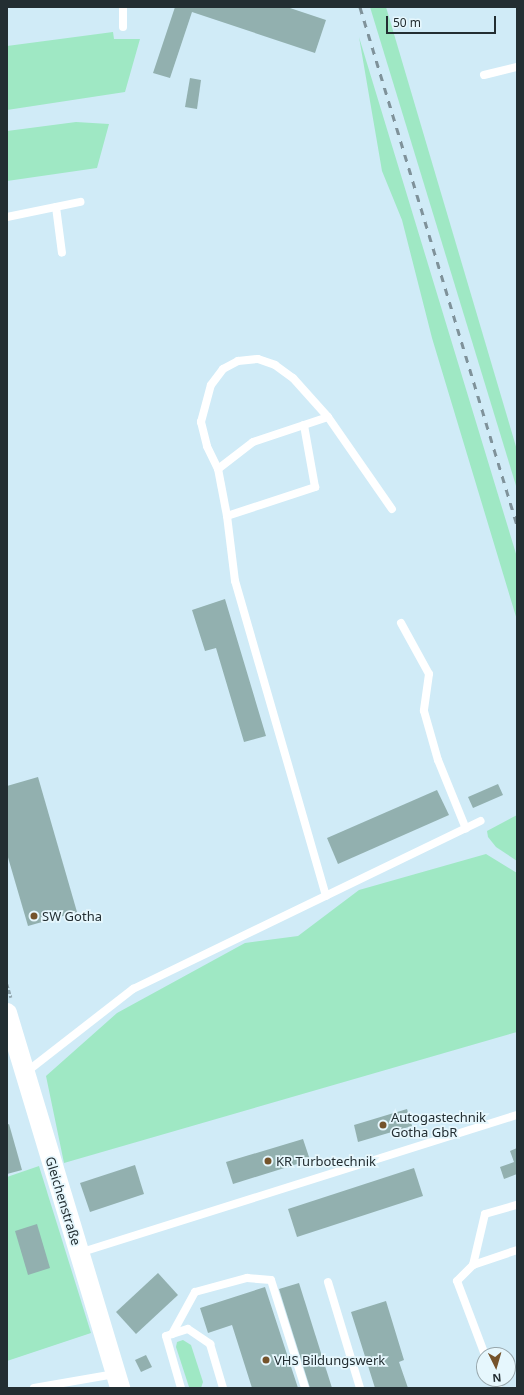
<!DOCTYPE html>
<html>
<head>
<meta charset="utf-8">
<style>
  body { margin:0 }
  #map { position:relative; width:524px; height:1395px; overflow:hidden; background:#d0ebf7; font-family:"Noto Sans",sans-serif }
  div>[style] { position:absolute }
  [style*='--x'] { left:calc(var(--x)*1px); top:calc(var(--y)*1px); width:calc(var(--w)*1px); rotate:calc(var(--a)*1deg) }
  .green>* { inset:0; background:#9fe8c4 }
  .building>* { inset:0; background:#92b0af }
  .path>* { height:2.5px; margin-top:-1.25px; transform-origin:0; background:repeating-linear-gradient(90deg,#93a8b1 0 4px,transparent 0 6px) }
  .service>* { height:8px; margin:-4px; padding:0 4px; transform-origin:4px; border-radius:4px; background:#fff }
  .tertiary>* { height:20px; margin:-10px; padding:0 10px; transform-origin:10px; border-radius:10px; background:#fff }
  .rail>* { height:3px; margin-top:-1.5px; transform-origin:0; background:repeating-linear-gradient(90deg,#7f929a 0 7px,transparent 0 14px) }
  .dots>* { width:11px; height:11px; translate:-50% -50%; box-sizing:border-box; border:2px solid #e6f7fd; border-radius:50% }
  span { translate:-50% -50%; white-space:nowrap; text-align:center; line-height:1.15; -webkit-text-stroke:3.5px #e6f7fd; paint-order:stroke }
  .poi-label { font-size:13px; color:#232e32 }
  .left { translate:0 -50%; text-align:left }
  .street-label { font-size:13px; color:#232e32 }
  .frame { position:absolute; inset:0; border:8px solid #232e32; pointer-events:none }
  .north { position:absolute; left:476px; top:1347px; width:40px; height:40px; box-sizing:border-box; background:#e6f7fd; border:1px solid #98a7ac; border-radius:50%; rotate:175deg; font-size:11px; font-weight:700; line-height:16px; text-align:center; color:#232e32 }
  .north::after { content:''; display:block; margin:auto; width:14px; height:18px; background:#75532b; clip-path:polygon(50% 0,100% 100%,50% 72%,0 100%) }
  .scale { position:absolute; left:386px; top:16px; width:110px; height:18px; box-sizing:border-box; border:2px solid #232e32; border-top:0; padding-left:5px; font-size:12px; line-height:14px; white-space:nowrap; color:#232e32; -webkit-text-stroke:3px #e6f7fd; paint-order:stroke }
</style>
</head>
<body>
<div id="map">
  <div class="green">
    <div style="clip-path:polygon(370px 7px,386px 7px,517px 450px,517px 489px)"></div>
    <div style="clip-path:polygon(113px 32px,114px 39px,140px 39px,125px 92px,7px 110px,7px 46px)"></div>
    <div style="clip-path:polygon(359px 37px,517px 557px,517px 620px,432px 338px,402px 220px,382px 171px)"></div>
    <div style="clip-path:polygon(76px 122px,109px 124px,97px 168px,7px 181px,7px 131px)"></div>
    <div style="clip-path:polygon(517px 815px,517px 861px,496px 847px,488px 837px,487px 831px)"></div>
    <div style="clip-path:polygon(486px 854px,517px 873px,517px 1032px,64px 1163px,46px 1076px,117px 1013px,245px 943px,298px 936px,359px 890px)"></div>
    <div style="clip-path:polygon(39px 1166px,91px 1333px,7px 1361px,7px 1177px)"></div>
    <div style="clip-path:polygon(183px 1340px,191px 1345px,203px 1382px,201px 1388px,189px 1387px,176px 1347px,177px 1342px)"></div>
  </div>
  <div class="building">
    <div style="clip-path:polygon(175px 7px,287px 7px,326px 20px,315px 53px,192px 12px,170px 78px,153px 73px)"></div>
    <div style="clip-path:polygon(190px 78px,201px 80px,197px 109px,185px 107px)"></div>
    <div style="clip-path:polygon(225px 599px,266px 736px,244px 742px,216px 648px,205px 651px,192px 610px)"></div>
    <div style="clip-path:polygon(38px 777px,77px 912px,28px 926px,7px 854px,7px 786px)"></div>
    <div style="clip-path:polygon(498px 784px,503px 795px,473px 808px,468px 797px)"></div>
    <div style="clip-path:polygon(437px 790px,449px 815px,338px 864px,327px 838px)"></div>
    <div style="clip-path:polygon(407px 1109px,412px 1126px,358px 1142px,354px 1125px)"></div>
    <div style="clip-path:polygon(9px 1124px,22px 1170px,7px 1174px,7px 1125px)"></div>
    <div style="clip-path:polygon(303px 1139px,310px 1160px,233px 1184px,226px 1162px)"></div>
    <div style="clip-path:polygon(517px 1148px,517px 1174px,504px 1179px,500px 1167px,514px 1162px,510px 1151px)"></div>
    <div style="clip-path:polygon(135px 1165px,144px 1194px,90px 1212px,80px 1183px)"></div>
    <div style="clip-path:polygon(414px 1168px,423px 1196px,297px 1237px,288px 1209px)"></div>
    <div style="clip-path:polygon(37px 1224px,50px 1268px,28px 1275px,15px 1231px)"></div>
    <div style="clip-path:polygon(158px 1273px,178px 1295px,136px 1334px,116px 1312px)"></div>
    <div style="clip-path:polygon(299px 1283px,332px 1388px,310px 1388px,279px 1289px)"></div>
    <div style="clip-path:polygon(265px 1287px,298px 1388px,252px 1388px,232px 1325px,208px 1333px,200px 1308px)"></div>
    <div style="clip-path:polygon(386px 1301px,404px 1360px,399px 1362px,408px 1388px,375px 1388px,351px 1312px)"></div>
    <div style="clip-path:polygon(146px 1355px,152px 1367px,141px 1372px,135px 1360px)"></div>
  </div>
  <div class="path">
    <div style="--x:7;--y:984;--w:14;--a:73"></div>
  </div>
  <div class="service">
    <div style="--x:123;--y:27;--w:20;--a:-90"></div>
    <div style="--x:484;--y:75;--w:34;--a:-14"></div>
    <div style="--x:56;--y:207;--w:46;--a:82.6"></div>
    <div style="--x:7;--y:217;--w:75;--a:-11.6"></div>
    <div style="--x:218;--y:469;--w:44;--a:-37.6"></div>
    <div style="--x:253;--y:442;--w:79;--a:-18.4"></div>
    <div style="--x:227;--y:516;--w:93;--a:-18.2"></div>
    <div style="--x:315;--y:487;--w:63;--a:-100.1"></div>
    <div style="--x:401;--y:623;--w:58;--a:61.2"></div>
    <div style="--x:429;--y:674;--w:37;--a:98"></div>
    <div style="--x:424;--y:711;--w:51;--a:74.1"></div>
    <div style="--x:438;--y:760;--w:74;--a:67.9"></div>
    <div style="--x:326;--y:896;--w:328;--a:-106.1"></div>
    <div style="--x:235;--y:581;--w:65;--a:-97"></div>
    <div style="--x:227;--y:516;--w:48;--a:-100.8"></div>
    <div style="--x:218;--y:469;--w:25;--a:-116"></div>
    <div style="--x:207;--y:446;--w:25;--a:-104"></div>
    <div style="--x:201;--y:422;--w:38;--a:-75"></div>
    <div style="--x:211;--y:385;--w:20;--a:-53"></div>
    <div style="--x:223;--y:369;--w:17;--a:-28"></div>
    <div style="--x:238;--y:361;--w:20;--a:-6"></div>
    <div style="--x:258;--y:359;--w:18;--a:19"></div>
    <div style="--x:275;--y:365;--w:22;--a:36"></div>
    <div style="--x:293;--y:378;--w:52;--a:48.1"></div>
    <div style="--x:328;--y:417;--w:112;--a:55.2"></div>
    <div style="--x:25;--y:1073;--w:137;--a:-37.9"></div>
    <div style="--x:133;--y:989;--w:386;--a:-25.8"></div>
    <div style="--x:79;--y:1253;--w:459;--a:-17.5"></div>
    <div style="--x:473;--y:1265;--w:52;--a:-76.8"></div>
    <div style="--x:485;--y:1214;--w:33;--a:-16"></div>
    <div style="--x:328;--y:1282;--w:111;--a:73.2"></div>
    <div style="--x:172;--y:1334;--w:48;--a:-61.3"></div>
    <div style="--x:195;--y:1292;--w:54;--a:-15.1"></div>
    <div style="--x:247;--y:1278;--w:24;--a:5"></div>
    <div style="--x:271;--y:1280;--w:113;--a:72.5"></div>
    <div style="--x:485;--y:1355;--w:79;--a:-110.7"></div>
    <div style="--x:457;--y:1281;--w:23;--a:-45"></div>
    <div style="--x:473;--y:1265;--w:46;--a:-18.8"></div>
    <div style="--x:494;--y:1379;--w:10;--a:66"></div>
    <div style="--x:34;--y:1388;--w:82;--a:-9.8"></div>
    <div style="--x:181;--y:1388;--w:54;--a:-106.1"></div>
    <div style="--x:166;--y:1336;--w:23;--a:-18"></div>
    <div style="--x:188;--y:1329;--w:27;--a:34"></div>
    <div style="--x:210;--y:1344;--w:46;--a:73.5"></div>
  </div>
  <div class="tertiary">
    <div style="--x:7;--y:1013;--w:392;--a:73.2"></div>
  </div>
  <div class="rail">
    <div style="--x:360;--y:7;--w:541;--a:73.14"></div>
  </div>
  <div class="dots">
    <div style="left:34px;top:916px;background:#75532b"></div>
    <div style="left:383px;top:1125px;background:#75532b"></div>
    <div style="left:268px;top:1161px;background:#75532b"></div>
    <div style="left:266px;top:1360px;background:#75532b"></div>
  </div>
  <div class="poi-label">
    <span class="left" style="left:42px;top:916px">SW Gotha</span>
    <span class="left" style="left:391px;top:1125px">Autogastechnik<br>Gotha GbR</span>
    <span class="left" style="left:276px;top:1161px">KR Turbotechnik</span>
    <span class="left" style="left:274px;top:1360px">VHS Bildungswerk</span>
  </div>
  <div class="street-label">
    <span style="left:63px;top:1201px;rotate:73deg">Gleichenstraße</span>
  </div>
  <div class="frame"></div>
  <div class="north">N</div>
  <div class="scale">50 m</div>
</div>
</body>
</html>
